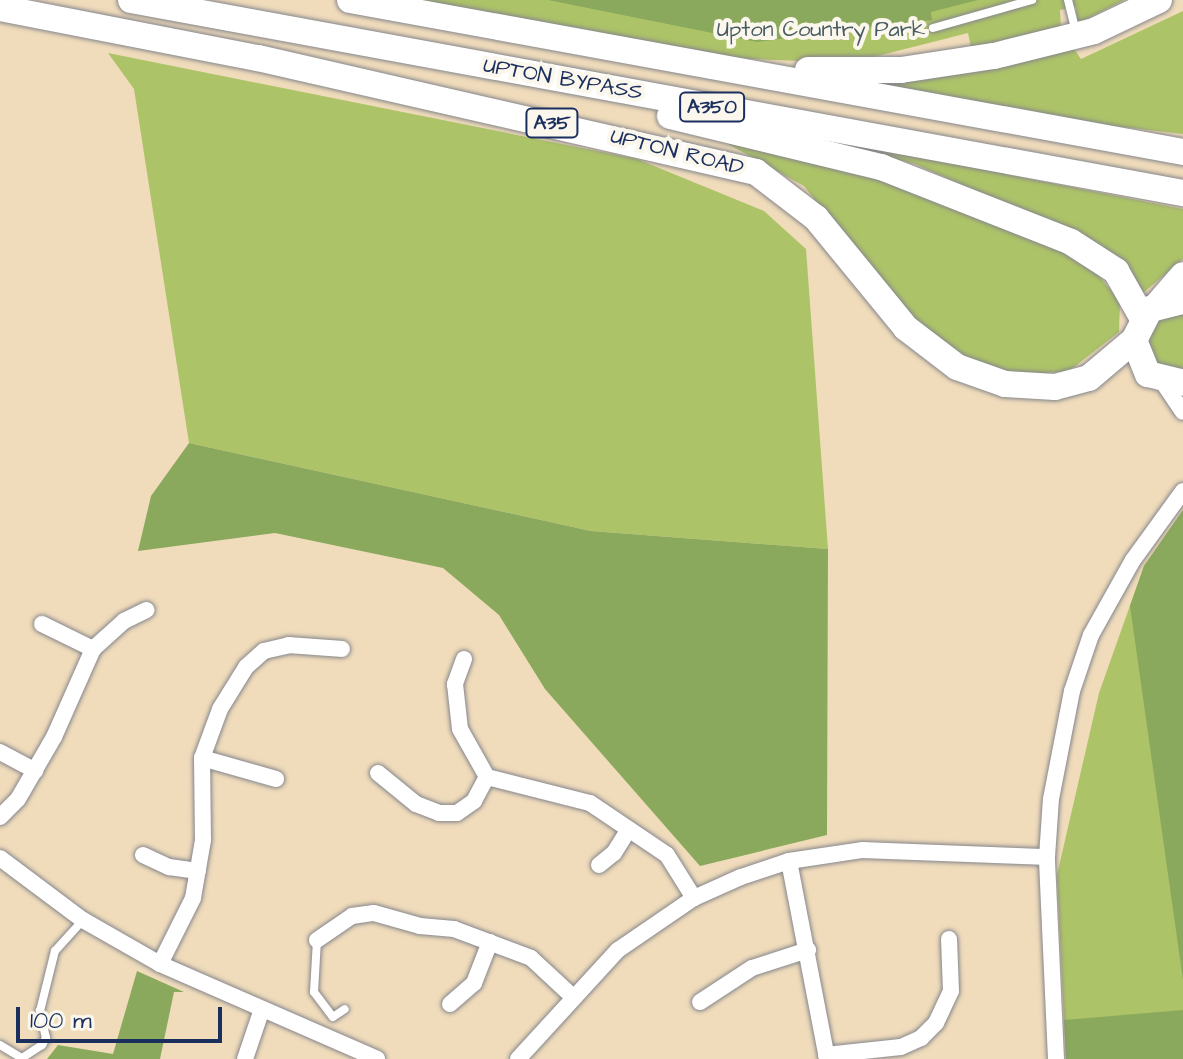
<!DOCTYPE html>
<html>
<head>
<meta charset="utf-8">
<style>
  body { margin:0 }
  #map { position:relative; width:1183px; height:1059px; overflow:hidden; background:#f0dcbb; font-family:"Architects Daughter",sans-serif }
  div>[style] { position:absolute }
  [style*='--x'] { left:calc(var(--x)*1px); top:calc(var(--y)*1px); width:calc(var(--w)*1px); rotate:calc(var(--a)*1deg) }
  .green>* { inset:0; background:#adc368 }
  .forest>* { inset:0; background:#8aa95c }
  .roads { filter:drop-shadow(0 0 2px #86868c) drop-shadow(0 0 2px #86868c) }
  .service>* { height:8px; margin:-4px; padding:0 4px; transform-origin:4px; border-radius:4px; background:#fff }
  .minor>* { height:16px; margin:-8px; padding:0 8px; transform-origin:8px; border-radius:8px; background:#fff }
  .trunk>* { height:26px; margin:-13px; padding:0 13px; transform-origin:13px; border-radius:13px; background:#fff }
  span { translate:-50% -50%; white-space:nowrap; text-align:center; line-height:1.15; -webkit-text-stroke:8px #fbf7ec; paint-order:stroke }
  .shield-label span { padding:2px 6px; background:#fbf7ec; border:2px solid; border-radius:6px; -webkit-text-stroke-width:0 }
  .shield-label { font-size:20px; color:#1b2f5e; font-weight:700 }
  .park-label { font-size:22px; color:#475b61 }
  .street-label { font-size:22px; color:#1b2f5e }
  .scale { position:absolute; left:16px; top:1007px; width:206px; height:36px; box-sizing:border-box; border:4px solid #1b2f5e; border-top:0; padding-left:10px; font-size:24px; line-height:28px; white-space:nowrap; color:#1b2f5e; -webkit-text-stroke:6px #fbf7ec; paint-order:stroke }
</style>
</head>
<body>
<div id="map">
  <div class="green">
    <div style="clip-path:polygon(419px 0,1124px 0,1077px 24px,1076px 7px,1060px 10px,1061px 30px,972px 52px,968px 33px,850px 63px,725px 58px)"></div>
    <div style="clip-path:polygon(1183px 11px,1183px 134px,1088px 123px,866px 81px,1072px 46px,1081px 59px)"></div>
    <div style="clip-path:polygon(108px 53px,637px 159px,764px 211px,806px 249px,828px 549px,591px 531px,189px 443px,134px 89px)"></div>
    <div style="clip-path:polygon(781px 130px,1183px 209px,1183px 259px,1143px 293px,1103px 247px,915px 164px)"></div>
    <div style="clip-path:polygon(726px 143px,899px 182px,1088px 262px,1120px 302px,1119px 332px,1069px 371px,1011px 376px,977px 365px,898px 307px,804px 186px)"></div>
    <div style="clip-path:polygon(1183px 311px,1183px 370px,1160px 368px,1145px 349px,1149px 325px)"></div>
    <div style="clip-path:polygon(1183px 510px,1183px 1059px,1066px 1059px,1057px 875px,1099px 693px,1144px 566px)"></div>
  </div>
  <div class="forest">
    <div style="clip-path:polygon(548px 0,978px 0,931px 12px,932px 20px,757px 42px)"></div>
    <div style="clip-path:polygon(189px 443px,591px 531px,828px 549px,827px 835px,700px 866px,545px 689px,499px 615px,443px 568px,275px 533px,138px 551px,151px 496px)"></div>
    <div style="clip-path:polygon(1183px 510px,1183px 980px,1130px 606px,1144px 566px)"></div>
    <div style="clip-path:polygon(137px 971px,184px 992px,174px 992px,160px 1059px,47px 1059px,58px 1045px,113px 1054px)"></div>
    <div style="clip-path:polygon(1183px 1010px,1183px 1059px,1066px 1059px,1064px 1020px)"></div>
  </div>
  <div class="roads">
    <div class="service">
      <div style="--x:1068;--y:0;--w:33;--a:76"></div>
      <div style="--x:933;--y:28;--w:103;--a:-15.8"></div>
      <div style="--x:317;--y:940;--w:52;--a:93.3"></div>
      <div style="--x:314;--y:992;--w:31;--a:53"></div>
      <div style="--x:333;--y:1017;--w:14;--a:-34"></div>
      <div style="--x:0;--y:1045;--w:26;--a:31"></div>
      <div style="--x:22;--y:1058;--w:24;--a:-33"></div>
      <div style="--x:42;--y:1045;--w:8;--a:-60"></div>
      <div style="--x:46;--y:1038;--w:28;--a:-103"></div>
      <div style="--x:40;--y:1011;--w:62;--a:-76"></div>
      <div style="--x:55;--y:951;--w:42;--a:-47.9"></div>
    </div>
    <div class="minor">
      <div style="--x:1162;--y:381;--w:37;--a:56"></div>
      <div style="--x:42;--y:624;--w:57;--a:26.1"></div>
      <div style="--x:464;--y:659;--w:27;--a:110"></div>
      <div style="--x:455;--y:684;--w:45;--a:83.7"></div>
      <div style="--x:460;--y:729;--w:55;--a:60.6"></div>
      <div style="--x:0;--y:752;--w:40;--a:28"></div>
      <div style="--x:202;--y:758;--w:77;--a:15.8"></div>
      <div style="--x:378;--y:773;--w:49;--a:39.2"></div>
      <div style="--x:416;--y:804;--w:25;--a:21"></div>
      <div style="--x:439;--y:813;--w:18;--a:0"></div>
      <div style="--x:457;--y:813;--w:21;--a:-35"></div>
      <div style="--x:474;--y:801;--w:27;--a:-62"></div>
      <div style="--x:487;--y:777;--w:106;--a:14.2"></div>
      <div style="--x:590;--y:803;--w:93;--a:34"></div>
      <div style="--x:667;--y:855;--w:51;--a:57.9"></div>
      <div style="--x:0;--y:817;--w:25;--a:-45"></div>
      <div style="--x:18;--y:799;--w:72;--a:-59.9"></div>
      <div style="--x:54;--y:737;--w:96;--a:-66.1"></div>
      <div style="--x:93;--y:649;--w:42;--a:-42.1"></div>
      <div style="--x:124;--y:621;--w:25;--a:-26"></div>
      <div style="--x:143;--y:855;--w:29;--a:25"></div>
      <div style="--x:169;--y:867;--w:29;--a:8"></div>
      <div style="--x:0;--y:858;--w:104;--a:36.8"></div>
      <div style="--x:83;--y:920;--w:89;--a:29.7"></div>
      <div style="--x:160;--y:964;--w:237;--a:23.6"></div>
      <div style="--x:789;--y:861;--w:202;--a:79.1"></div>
      <div style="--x:599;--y:865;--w:19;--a:-39"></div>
      <div style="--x:614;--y:853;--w:28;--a:-58"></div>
      <div style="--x:317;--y:940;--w:42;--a:-34.4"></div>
      <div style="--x:352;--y:916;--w:22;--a:-8"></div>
      <div style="--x:374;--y:913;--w:48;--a:15.8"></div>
      <div style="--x:420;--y:926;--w:34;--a:5"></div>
      <div style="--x:454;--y:929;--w:82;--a:20.6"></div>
      <div style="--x:531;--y:958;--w:56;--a:42.8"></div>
      <div style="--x:160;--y:964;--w:74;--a:-63.4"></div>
      <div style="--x:193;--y:898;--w:59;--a:-80.2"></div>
      <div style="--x:203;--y:840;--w:82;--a:-90.7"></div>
      <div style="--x:202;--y:758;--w:52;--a:-69.8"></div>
      <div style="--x:220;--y:709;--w:49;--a:-58.2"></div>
      <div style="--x:246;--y:667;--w:24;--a:-42"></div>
      <div style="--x:264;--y:651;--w:26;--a:-13"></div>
      <div style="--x:289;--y:645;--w:53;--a:4.3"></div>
      <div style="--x:700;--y:1002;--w:62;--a:-33.2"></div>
      <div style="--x:752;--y:968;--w:59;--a:-17.8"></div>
      <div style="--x:450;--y:1004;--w:32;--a:-41"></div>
      <div style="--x:474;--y:983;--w:44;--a:-68.7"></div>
      <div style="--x:826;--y:1055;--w:75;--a:-6.1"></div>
      <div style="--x:901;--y:1047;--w:22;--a:-24"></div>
      <div style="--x:921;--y:1038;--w:21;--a:-45"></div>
      <div style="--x:936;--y:1023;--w:35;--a:-65"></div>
      <div style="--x:951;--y:991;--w:52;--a:-92.2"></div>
      <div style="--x:245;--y:1059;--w:50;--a:-71.2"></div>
      <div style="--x:518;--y:1059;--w:148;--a:-47.5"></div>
      <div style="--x:618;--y:950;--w:92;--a:-34.4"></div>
      <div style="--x:694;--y:898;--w:51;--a:-24.1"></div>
      <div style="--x:741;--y:877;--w:51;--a:-18.4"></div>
      <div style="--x:789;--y:861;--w:75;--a:-8.5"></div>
      <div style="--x:863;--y:850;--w:184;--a:2.2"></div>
      <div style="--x:1056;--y:1059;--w:202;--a:-92.6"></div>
      <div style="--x:1047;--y:857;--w:58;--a:-86.1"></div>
      <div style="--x:1051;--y:799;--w:110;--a:-79"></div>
      <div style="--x:1072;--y:691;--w:59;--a:-71.3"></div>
      <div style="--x:1091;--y:635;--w:86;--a:-60.8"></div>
      <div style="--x:1133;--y:560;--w:85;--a:-54.1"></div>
    </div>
    <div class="trunk">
      <div style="--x:131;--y:0;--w:1070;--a:10.4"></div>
      <div style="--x:350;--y:0;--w:847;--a:10.34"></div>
      <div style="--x:0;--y:8;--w:263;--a:11"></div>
      <div style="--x:258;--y:58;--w:511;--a:12.89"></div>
      <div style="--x:756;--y:172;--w:76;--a:37.5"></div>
      <div style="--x:816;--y:218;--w:142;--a:50.7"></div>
      <div style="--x:906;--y:328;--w:64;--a:37.4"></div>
      <div style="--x:957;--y:367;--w:51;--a:19.5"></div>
      <div style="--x:1005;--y:384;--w:50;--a:3.4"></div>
      <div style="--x:1055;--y:387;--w:35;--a:-15"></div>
      <div style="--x:1089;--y:378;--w:59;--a:-40.2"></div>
      <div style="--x:808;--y:70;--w:93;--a:0"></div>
      <div style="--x:901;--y:70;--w:94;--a:-8.6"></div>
      <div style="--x:994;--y:56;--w:103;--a:-14"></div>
      <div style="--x:1094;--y:31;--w:72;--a:-25.5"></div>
      <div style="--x:670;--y:116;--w:217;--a:13.6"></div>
      <div style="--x:881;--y:167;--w:204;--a:21.5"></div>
      <div style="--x:1071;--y:242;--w:54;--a:32.8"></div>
      <div style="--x:1116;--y:271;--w:53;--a:60.5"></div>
      <div style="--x:1183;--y:301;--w:34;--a:166"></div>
      <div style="--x:1150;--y:309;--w:35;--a:117"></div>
      <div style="--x:1134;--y:340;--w:37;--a:68"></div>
      <div style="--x:1148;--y:374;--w:36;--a:14"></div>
      <div style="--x:1158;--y:304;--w:38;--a:-49"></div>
    </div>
  </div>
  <div class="shield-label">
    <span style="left:712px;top:107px">A350</span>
    <span style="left:552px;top:123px">A35</span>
  </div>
  <div class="park-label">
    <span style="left:821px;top:30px">Upton Country Park</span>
  </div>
  <div class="street-label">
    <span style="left:563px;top:79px;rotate:10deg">UPTON BYPASS</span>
    <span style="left:677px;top:152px;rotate:14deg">UPTON ROAD</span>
  </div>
  <div class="scale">100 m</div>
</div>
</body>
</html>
